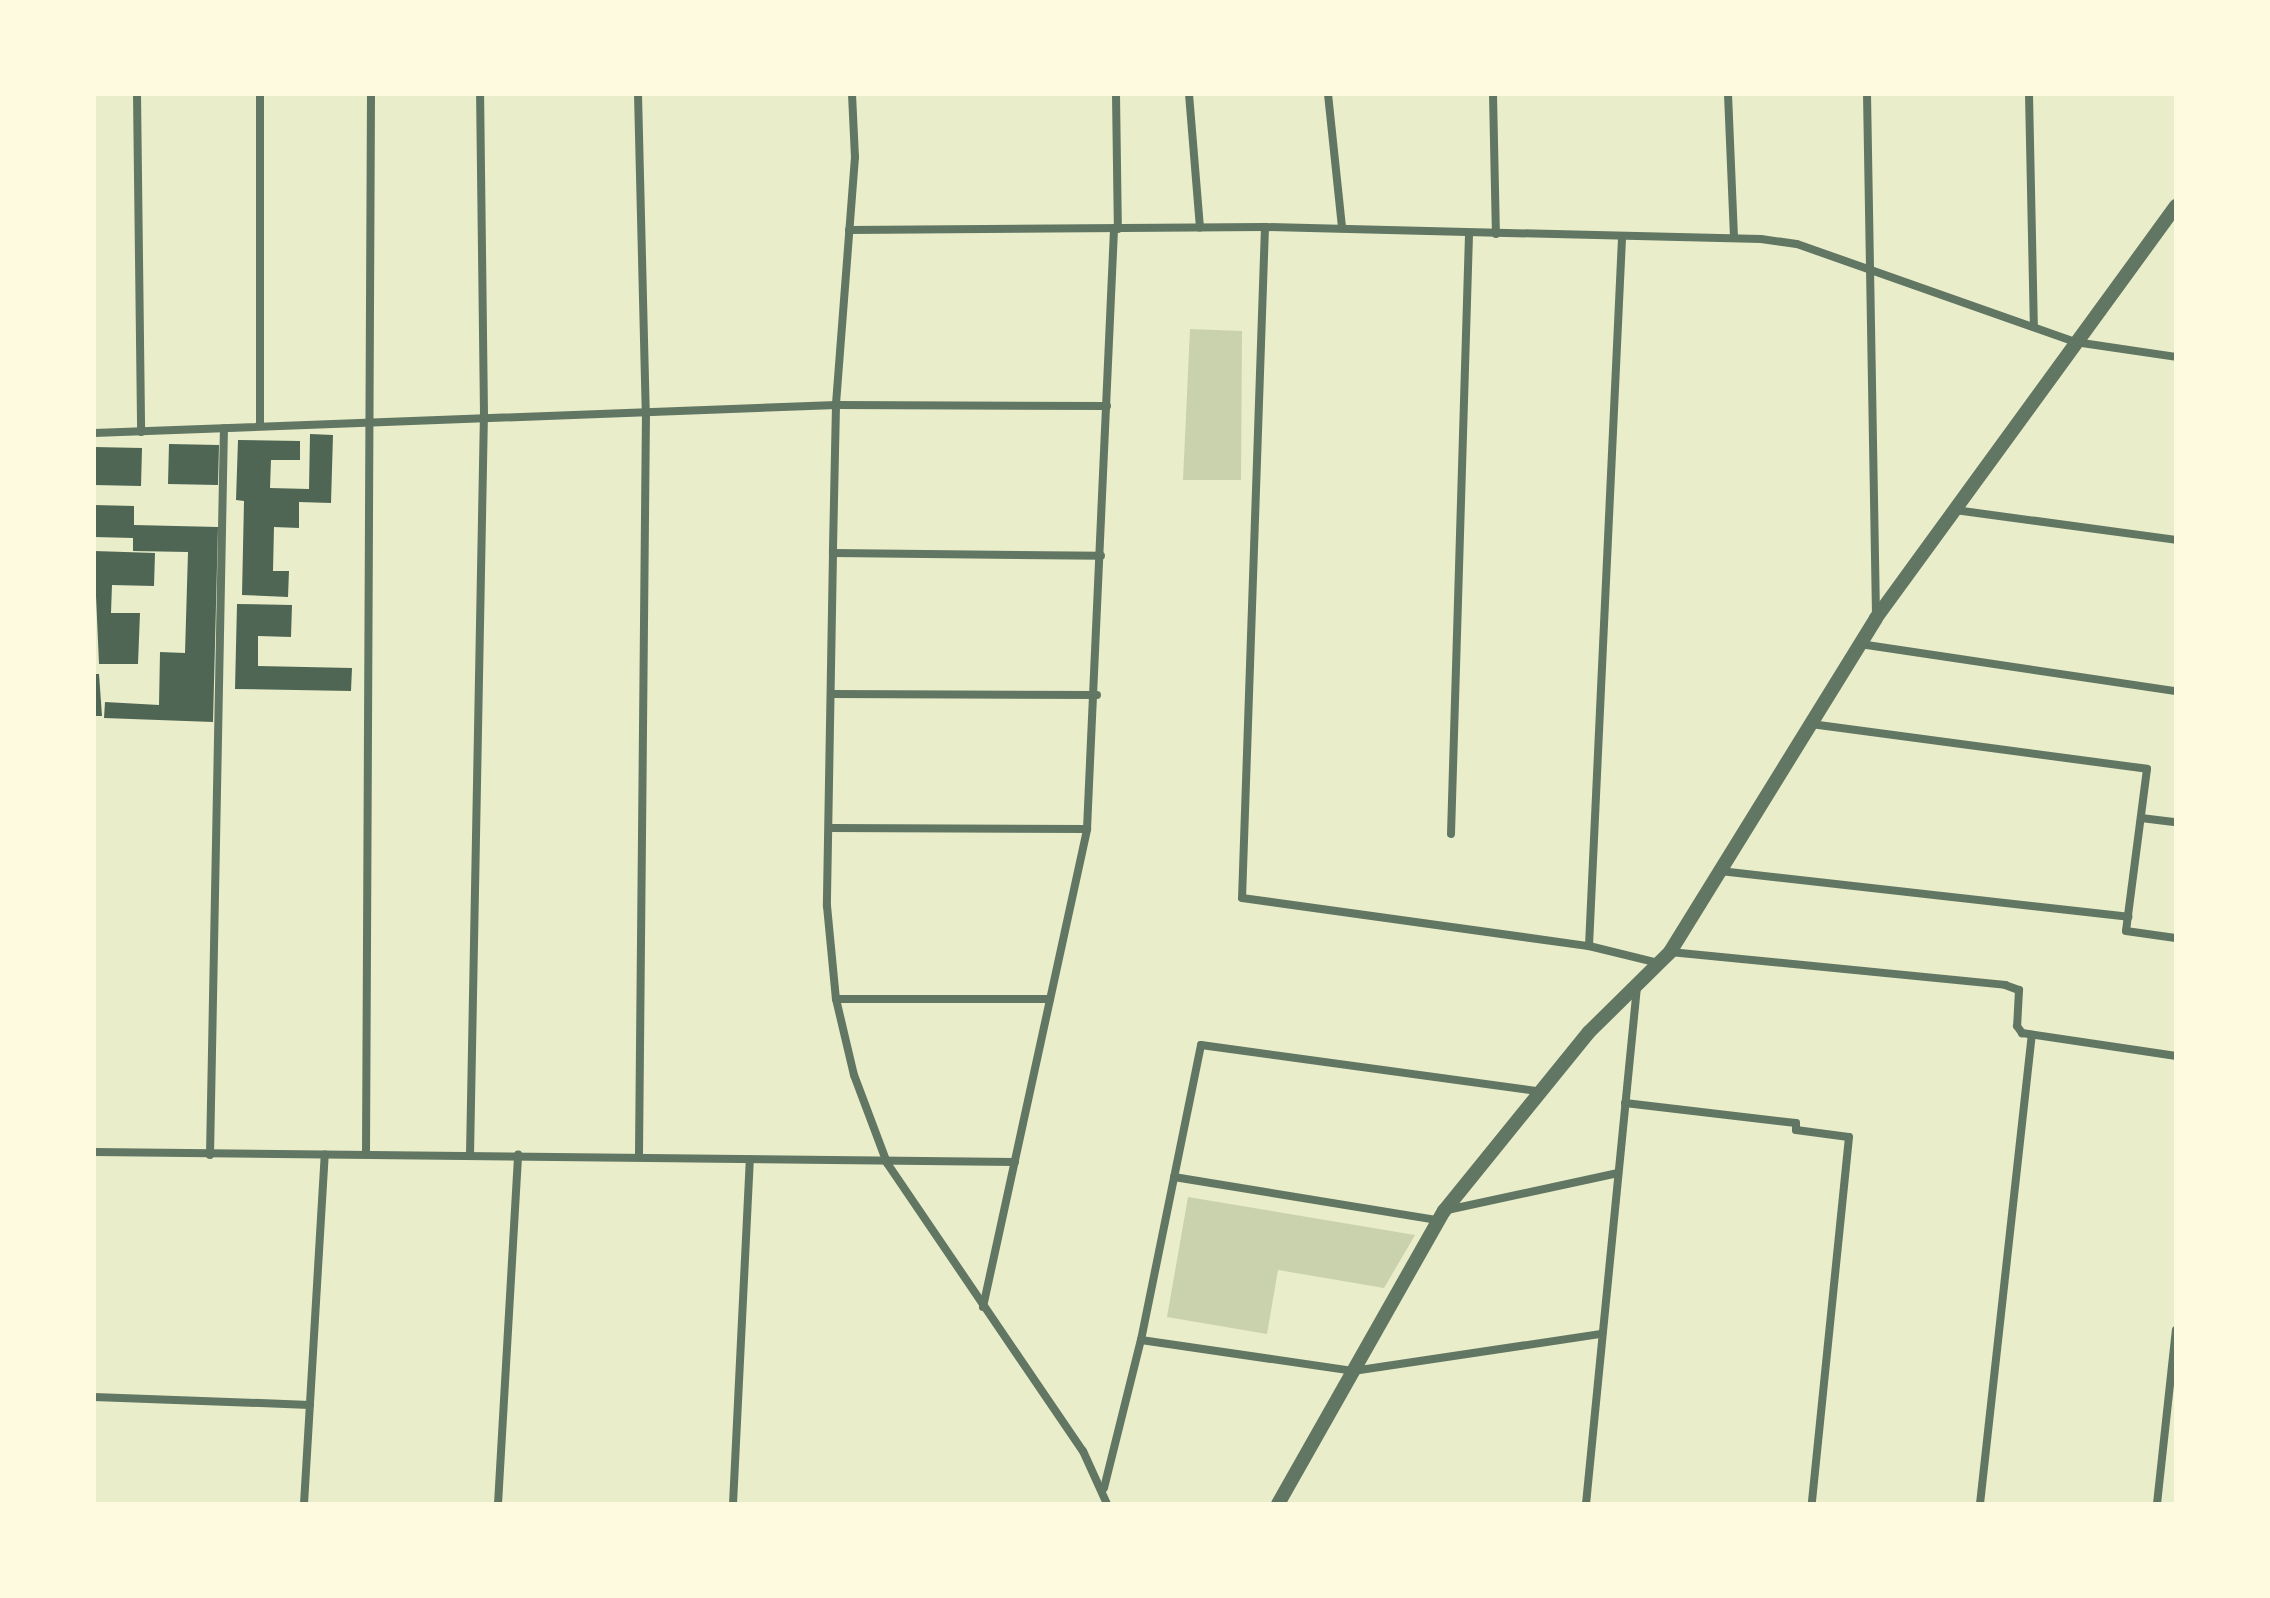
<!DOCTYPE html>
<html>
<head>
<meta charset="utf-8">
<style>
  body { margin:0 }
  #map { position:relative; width:2270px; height:1598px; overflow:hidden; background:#e9edc9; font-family:Inter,sans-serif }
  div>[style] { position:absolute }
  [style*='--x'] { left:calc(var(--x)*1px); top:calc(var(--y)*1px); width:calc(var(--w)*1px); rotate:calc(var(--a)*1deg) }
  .green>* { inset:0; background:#cad2ad }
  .building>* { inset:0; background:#4f6655 }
  .minor>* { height:8px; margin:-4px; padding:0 4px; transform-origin:4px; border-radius:4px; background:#617663 }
  .tertiary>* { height:14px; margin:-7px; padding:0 7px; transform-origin:7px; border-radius:7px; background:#617663 }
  span { translate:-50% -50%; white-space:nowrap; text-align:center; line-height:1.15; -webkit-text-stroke:8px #fefae0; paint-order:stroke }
  .frame { position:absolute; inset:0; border:96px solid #fefae0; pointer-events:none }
</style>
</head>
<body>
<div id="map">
  <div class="green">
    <div style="clip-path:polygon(1190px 329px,1242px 331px,1241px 480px,1183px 480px)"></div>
    <div style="clip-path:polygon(1188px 1197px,1415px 1235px,1384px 1288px,1278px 1270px,1267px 1334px,1167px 1317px)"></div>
  </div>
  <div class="building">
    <div style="clip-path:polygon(310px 434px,333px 435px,331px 503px,299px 502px,299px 528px,274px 527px,273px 571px,289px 571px,288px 597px,242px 595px,244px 501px,236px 500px,238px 440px,300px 441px,300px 460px,271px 460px,270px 488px,309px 489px)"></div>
    <div style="clip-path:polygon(169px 444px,219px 445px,218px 485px,168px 484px)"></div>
    <div style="clip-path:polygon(94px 447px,142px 448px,141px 486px,94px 485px)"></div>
    <div style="clip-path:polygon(94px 505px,134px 506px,134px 525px,218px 527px,213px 722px,104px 718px,105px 702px,159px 705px,160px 652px,185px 653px,188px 552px,133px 551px,133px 538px,94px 537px)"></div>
    <div style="clip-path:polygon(94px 551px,155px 553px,154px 586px,112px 585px,111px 613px,140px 613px,138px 664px,99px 664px)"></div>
    <div style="clip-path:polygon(237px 604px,292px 605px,291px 637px,258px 636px,258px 666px,352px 668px,351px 691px,235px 689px)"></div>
    <div style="clip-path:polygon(94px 674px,99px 674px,102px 716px,94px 716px)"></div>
  </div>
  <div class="minor">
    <div style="--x:137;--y:94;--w:338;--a:89.3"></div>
    <div style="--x:260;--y:94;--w:331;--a:90"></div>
    <div style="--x:638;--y:94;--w:317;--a:88.6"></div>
    <div style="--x:646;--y:411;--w:745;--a:90.54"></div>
    <div style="--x:852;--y:94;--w:63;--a:87.3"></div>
    <div style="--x:855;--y:157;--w:249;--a:94.4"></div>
    <div style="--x:836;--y:405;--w:148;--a:91.2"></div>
    <div style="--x:833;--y:553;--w:353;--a:91"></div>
    <div style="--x:827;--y:906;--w:93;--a:84.5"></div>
    <div style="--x:836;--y:999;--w:78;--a:76.7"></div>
    <div style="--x:854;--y:1075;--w:94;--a:69.4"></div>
    <div style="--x:887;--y:1163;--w:348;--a:55.8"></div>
    <div style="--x:1083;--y:1451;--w:58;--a:65.6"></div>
    <div style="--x:1116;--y:94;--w:135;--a:89.2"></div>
    <div style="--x:1189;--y:94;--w:134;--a:85.3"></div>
    <div style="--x:1328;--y:94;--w:135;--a:84"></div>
    <div style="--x:1493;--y:94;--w:140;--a:88.8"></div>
    <div style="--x:1728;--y:94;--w:144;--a:87.6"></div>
    <div style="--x:1867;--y:94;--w:523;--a:89.01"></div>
    <div style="--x:2029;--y:94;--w:233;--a:88.8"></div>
    <div style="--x:1265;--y:227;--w:671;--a:91.96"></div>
    <div style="--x:1242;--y:898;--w:350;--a:7.9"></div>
    <div style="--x:1589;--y:946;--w:72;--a:13.7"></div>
    <div style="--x:849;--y:230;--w:416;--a:-0.4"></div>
    <div style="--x:1265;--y:227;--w:496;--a:1.4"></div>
    <div style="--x:1761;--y:239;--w:36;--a:8"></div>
    <div style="--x:1797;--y:244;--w:295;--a:19.4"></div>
    <div style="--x:2075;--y:342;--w:102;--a:8.4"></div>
    <div style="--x:94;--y:433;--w:743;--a:-2.16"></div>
    <div style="--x:836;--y:405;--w:271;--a:0.2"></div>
    <div style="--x:1955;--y:510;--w:223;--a:7.7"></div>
    <div style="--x:833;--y:553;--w:268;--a:0.6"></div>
    <div style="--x:1860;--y:644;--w:319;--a:8.5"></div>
    <div style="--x:831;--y:694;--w:266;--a:0.2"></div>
    <div style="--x:1811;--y:724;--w:339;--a:7.6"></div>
    <div style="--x:2147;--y:769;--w:163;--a:97.4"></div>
    <div style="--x:2126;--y:931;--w:50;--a:8"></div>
    <div style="--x:2141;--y:818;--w:35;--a:7"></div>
    <div style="--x:829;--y:828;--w:258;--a:0.2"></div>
    <div style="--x:1451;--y:834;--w:600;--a:-88.28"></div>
    <div style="--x:1720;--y:871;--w:411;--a:6.4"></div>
    <div style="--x:1589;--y:946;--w:709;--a:-87.33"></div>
    <div style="--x:1670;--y:952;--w:337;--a:5.6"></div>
    <div style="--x:2005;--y:985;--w:15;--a:20"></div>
    <div style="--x:2019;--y:990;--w:36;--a:93"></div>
    <div style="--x:2017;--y:1026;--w:9;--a:54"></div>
    <div style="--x:2022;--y:1033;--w:156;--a:8.5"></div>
    <div style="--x:836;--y:999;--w:214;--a:0"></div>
    <div style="--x:1625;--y:1103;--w:172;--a:6.7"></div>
    <div style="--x:1796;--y:1123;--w:7;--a:90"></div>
    <div style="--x:1796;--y:1130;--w:53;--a:7.5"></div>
    <div style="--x:1849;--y:1137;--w:369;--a:95.8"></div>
    <div style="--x:94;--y:1152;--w:921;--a:0.62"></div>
    <div style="--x:366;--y:1154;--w:1060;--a:-89.73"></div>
    <div style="--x:210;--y:1155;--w:727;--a:-88.9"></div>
    <div style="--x:470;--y:1155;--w:740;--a:-88.92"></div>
    <div style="--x:484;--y:415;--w:321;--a:-90.7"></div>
    <div style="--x:1174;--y:1177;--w:267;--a:9.3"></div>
    <div style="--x:1447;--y:1210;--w:175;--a:-12.2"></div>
    <div style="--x:983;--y:1307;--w:489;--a:-77.7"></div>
    <div style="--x:1087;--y:829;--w:601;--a:-87.42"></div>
    <div style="--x:1141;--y:1340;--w:214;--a:8.3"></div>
    <div style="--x:1353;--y:1371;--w:251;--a:-8.5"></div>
    <div style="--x:94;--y:1397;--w:216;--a:2.1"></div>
    <div style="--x:1104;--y:1488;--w:153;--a:-76"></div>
    <div style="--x:1141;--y:1340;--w:301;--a:-78.5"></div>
    <div style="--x:1201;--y:1045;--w:340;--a:7.8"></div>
    <div style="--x:304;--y:1504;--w:350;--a:-86.6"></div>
    <div style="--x:498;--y:1504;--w:350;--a:-86.7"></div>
    <div style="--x:733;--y:1504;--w:345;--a:-87.2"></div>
    <div style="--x:1586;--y:1504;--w:520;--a:-84.37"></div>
    <div style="--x:1980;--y:1504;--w:472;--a:-83.7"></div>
    <div style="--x:2157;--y:1504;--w:175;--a:-83.8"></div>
  </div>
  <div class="tertiary">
    <div style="--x:1278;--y:1504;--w:337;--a:-60.5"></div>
    <div style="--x:1444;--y:1211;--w:230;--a:-51"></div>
    <div style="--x:1589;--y:1032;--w:114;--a:-44.6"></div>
    <div style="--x:1670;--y:952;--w:392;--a:-58.3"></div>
    <div style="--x:1876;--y:618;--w:510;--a:-53.94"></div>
  </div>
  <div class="frame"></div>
</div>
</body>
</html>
